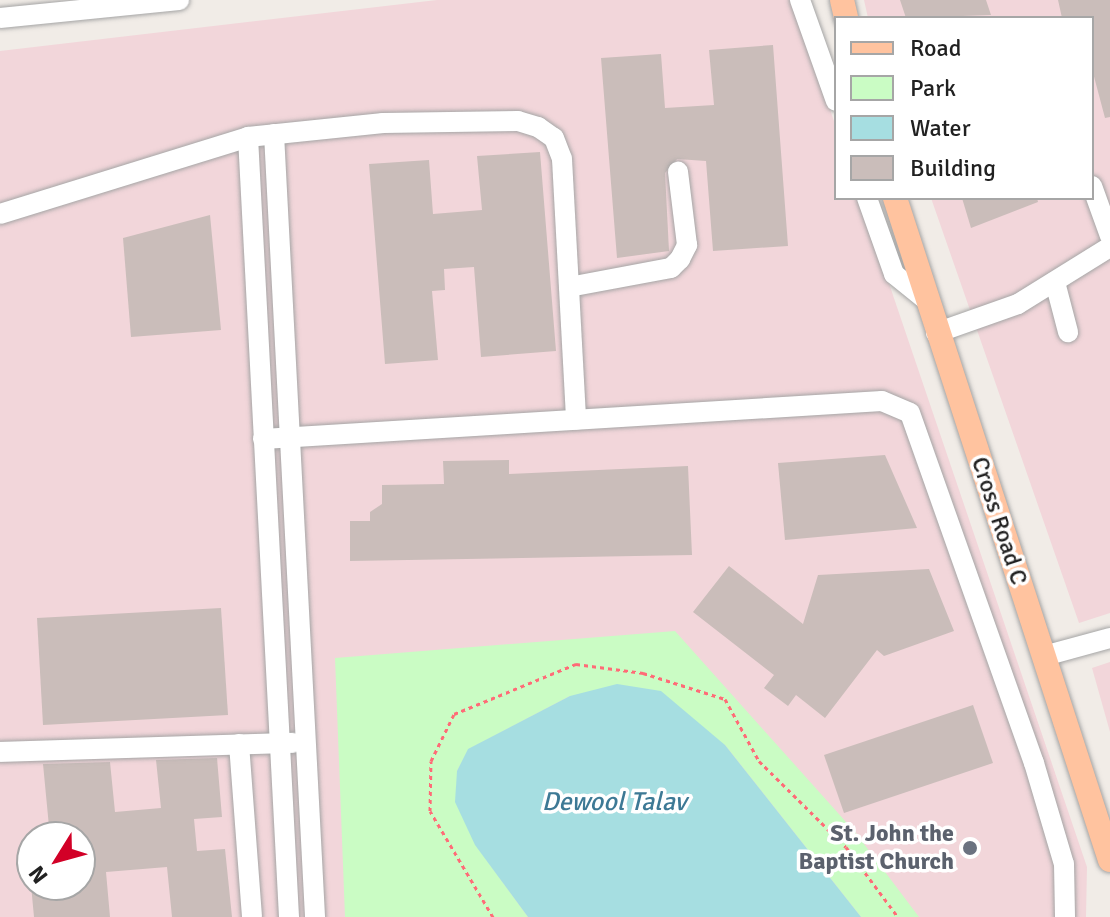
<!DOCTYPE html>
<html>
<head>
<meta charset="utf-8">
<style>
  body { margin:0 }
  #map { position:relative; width:1110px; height:917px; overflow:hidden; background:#f1ece7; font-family:Signika,sans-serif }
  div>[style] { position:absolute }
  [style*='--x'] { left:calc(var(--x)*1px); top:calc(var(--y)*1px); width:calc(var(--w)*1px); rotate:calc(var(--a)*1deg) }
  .commercial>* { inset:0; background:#f2d6da }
  .park>* { inset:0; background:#cafcc4 }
  .water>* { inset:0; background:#a6dee1 }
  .building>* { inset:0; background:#cabdba }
  .path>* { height:3px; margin-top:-1.5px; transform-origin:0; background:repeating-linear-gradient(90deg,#ff6b77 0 4px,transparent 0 8px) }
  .roads { filter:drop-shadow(0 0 2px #a5a5a5) drop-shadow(0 0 2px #a5a5a5) }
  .minor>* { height:20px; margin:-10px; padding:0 10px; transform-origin:10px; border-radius:10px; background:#fff }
  .major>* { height:24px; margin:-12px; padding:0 12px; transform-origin:12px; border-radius:12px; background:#ffc39f }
  .dots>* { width:22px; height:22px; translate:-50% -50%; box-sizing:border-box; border:4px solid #fff; border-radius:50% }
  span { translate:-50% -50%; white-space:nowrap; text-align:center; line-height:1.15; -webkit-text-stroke:7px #fff; paint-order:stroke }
  .street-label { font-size:24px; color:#212121 }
  .worship-label { font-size:24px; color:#5b616d; font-weight:700 }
  .right { translate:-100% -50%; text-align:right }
  .water-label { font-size:26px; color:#3d7995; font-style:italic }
  .legend { position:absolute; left:834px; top:16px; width:260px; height:184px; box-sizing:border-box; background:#fff; border:2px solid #a6a6a6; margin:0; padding:10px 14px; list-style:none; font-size:24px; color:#212121 }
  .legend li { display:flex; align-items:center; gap:16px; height:40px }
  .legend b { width:40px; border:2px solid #a6a6a6 }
  .north { position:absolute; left:16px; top:821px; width:80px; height:80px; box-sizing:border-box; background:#fff; border:2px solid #a6a6a6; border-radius:50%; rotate:233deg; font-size:22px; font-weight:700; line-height:32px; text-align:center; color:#212121 }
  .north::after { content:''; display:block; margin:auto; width:28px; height:36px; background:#d20027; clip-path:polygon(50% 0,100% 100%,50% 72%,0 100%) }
</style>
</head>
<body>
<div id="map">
  <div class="commercial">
    <div style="clip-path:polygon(evenodd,437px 0,793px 0,836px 127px,836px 198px,860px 198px,1087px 867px,1086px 917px,0 917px,0 51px,437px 0,32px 837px,80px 837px,80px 885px,32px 885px,32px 837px)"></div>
    <div style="clip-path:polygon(864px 0,1110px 0,1110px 613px,1079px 623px,931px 198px,1092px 198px,1092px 18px,868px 18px)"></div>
    <div style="clip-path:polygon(1110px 662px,1110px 732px,1092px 668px)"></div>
  </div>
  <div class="park">
    <div style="clip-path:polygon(675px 631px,855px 832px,919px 917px,861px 917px,725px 745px,570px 696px,469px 749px,457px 771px,475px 844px,528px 917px,345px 917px,335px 658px)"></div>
  </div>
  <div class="water">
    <div style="clip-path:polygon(617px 684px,661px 691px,725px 745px,861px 917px,528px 917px,475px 845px,455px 802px,457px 771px,468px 749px,570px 696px)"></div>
  </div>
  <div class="building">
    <div style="clip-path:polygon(900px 0,986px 0,991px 15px,906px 18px)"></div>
    <div style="clip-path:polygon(1058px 0,1110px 0,1110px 117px,1105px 118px,1092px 69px,1092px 18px,1062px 18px)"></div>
    <div style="clip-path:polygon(773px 45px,788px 246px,713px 251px,706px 161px,677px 159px,665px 173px,669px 251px,617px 258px,601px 58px,661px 54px,665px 108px,714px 105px,709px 50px)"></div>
    <div style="clip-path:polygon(540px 152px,556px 351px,481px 357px,474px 267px,444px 269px,445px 290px,432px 291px,438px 360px,385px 364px,369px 164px,429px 160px,433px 214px,482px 210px,477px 156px)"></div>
    <div style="clip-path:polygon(962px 198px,1037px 198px,1038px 202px,971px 228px)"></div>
    <div style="clip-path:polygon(210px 215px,221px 330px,131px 337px,123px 238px)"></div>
    <div style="clip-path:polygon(885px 455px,917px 528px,785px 540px,778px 463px)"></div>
    <div style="clip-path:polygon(509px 460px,509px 474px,688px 466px,692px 555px,350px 561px,350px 521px,370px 521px,370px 512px,382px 504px,382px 485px,444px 484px,443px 461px)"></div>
    <div style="clip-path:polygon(729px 566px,803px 624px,818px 575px,929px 569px,954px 631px,884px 656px,877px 650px,825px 718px,796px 695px,788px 706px,764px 688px,774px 675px,693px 612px)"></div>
    <div style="clip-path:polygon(221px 608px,228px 715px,43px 725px,37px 618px)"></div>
    <div style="clip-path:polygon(973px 705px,993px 763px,844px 813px,824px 755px)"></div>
    <div style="clip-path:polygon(217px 758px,222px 817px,194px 819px,197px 851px,225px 849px,232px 917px,172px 917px,167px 867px,106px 872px,110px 917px,34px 917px,31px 885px,80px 885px,80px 837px,50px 837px,43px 764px,110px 762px,115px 812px,161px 808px,156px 760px)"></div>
  </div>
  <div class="path">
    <div style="--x:493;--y:917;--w:123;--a:-120.7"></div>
    <div style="--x:430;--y:811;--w:50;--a:-88.9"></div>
    <div style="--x:431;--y:761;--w:52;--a:-63.9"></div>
    <div style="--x:454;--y:714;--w:132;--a:-22.3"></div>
    <div style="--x:576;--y:664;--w:68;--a:7.7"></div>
    <div style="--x:643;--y:673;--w:86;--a:17.6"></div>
    <div style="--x:725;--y:699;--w:71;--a:61.3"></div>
    <div style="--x:759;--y:761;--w:122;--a:44.7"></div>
    <div style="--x:846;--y:847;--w:87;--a:53.4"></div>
  </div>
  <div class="roads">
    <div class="minor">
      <div style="--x:800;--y:0;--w:107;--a:70.4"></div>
      <div style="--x:0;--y:18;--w:180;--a:-5.7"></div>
      <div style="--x:274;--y:134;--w:784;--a:87"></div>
      <div style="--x:248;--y:137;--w:781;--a:86.99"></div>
      <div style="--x:1092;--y:186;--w:53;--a:70.2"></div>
      <div style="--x:867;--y:198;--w:81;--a:70.4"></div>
      <div style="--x:894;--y:274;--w:41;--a:39.1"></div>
      <div style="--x:0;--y:214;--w:260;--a:-17.2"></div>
      <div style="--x:248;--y:137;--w:136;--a:-5.9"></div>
      <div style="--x:383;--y:123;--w:135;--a:-0.8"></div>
      <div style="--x:518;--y:121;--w:21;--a:17"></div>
      <div style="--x:538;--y:127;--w:19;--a:35"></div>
      <div style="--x:554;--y:138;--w:22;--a:69"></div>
      <div style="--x:562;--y:159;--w:261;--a:86.9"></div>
      <div style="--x:1055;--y:282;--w:52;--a:75.4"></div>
      <div style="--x:569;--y:287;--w:104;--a:-10.6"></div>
      <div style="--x:671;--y:268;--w:13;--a:-45"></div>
      <div style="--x:680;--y:259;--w:16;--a:-63"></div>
      <div style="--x:687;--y:245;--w:74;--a:-97"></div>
      <div style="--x:936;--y:333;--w:87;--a:-19.5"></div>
      <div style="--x:1018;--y:304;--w:108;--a:-31.8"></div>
      <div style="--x:263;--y:439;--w:620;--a:-3.51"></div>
      <div style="--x:882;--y:401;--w:30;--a:23"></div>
      <div style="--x:910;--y:413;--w:371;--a:70.5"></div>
      <div style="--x:1034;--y:763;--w:105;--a:73.5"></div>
      <div style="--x:1064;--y:864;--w:53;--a:88.9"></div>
      <div style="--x:1044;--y:656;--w:68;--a:-15.3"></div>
      <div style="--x:239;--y:744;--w:173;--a:85.7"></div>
      <div style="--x:0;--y:752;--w:293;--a:-1.8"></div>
    </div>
    <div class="major">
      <div style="--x:842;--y:0;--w:18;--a:77"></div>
      <div style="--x:895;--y:198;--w:696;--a:72.01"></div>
    </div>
  </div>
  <div class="dots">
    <div style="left:970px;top:848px;background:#6b7280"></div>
  </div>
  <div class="street-label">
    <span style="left:999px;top:521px;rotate:72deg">Cross Road C</span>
  </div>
  <div class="worship-label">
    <span class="right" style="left:954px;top:848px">St. John the<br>Baptist Church</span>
  </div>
  <div class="water-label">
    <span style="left:614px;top:803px">Dewool Talav</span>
  </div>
  <ul class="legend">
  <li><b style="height:10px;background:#ffc39f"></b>Road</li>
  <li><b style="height:22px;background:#cafcc4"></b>Park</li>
  <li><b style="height:22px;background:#a6dee1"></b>Water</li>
  <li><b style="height:22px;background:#cabdba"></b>Building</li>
  </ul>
  <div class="north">N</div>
</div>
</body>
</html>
